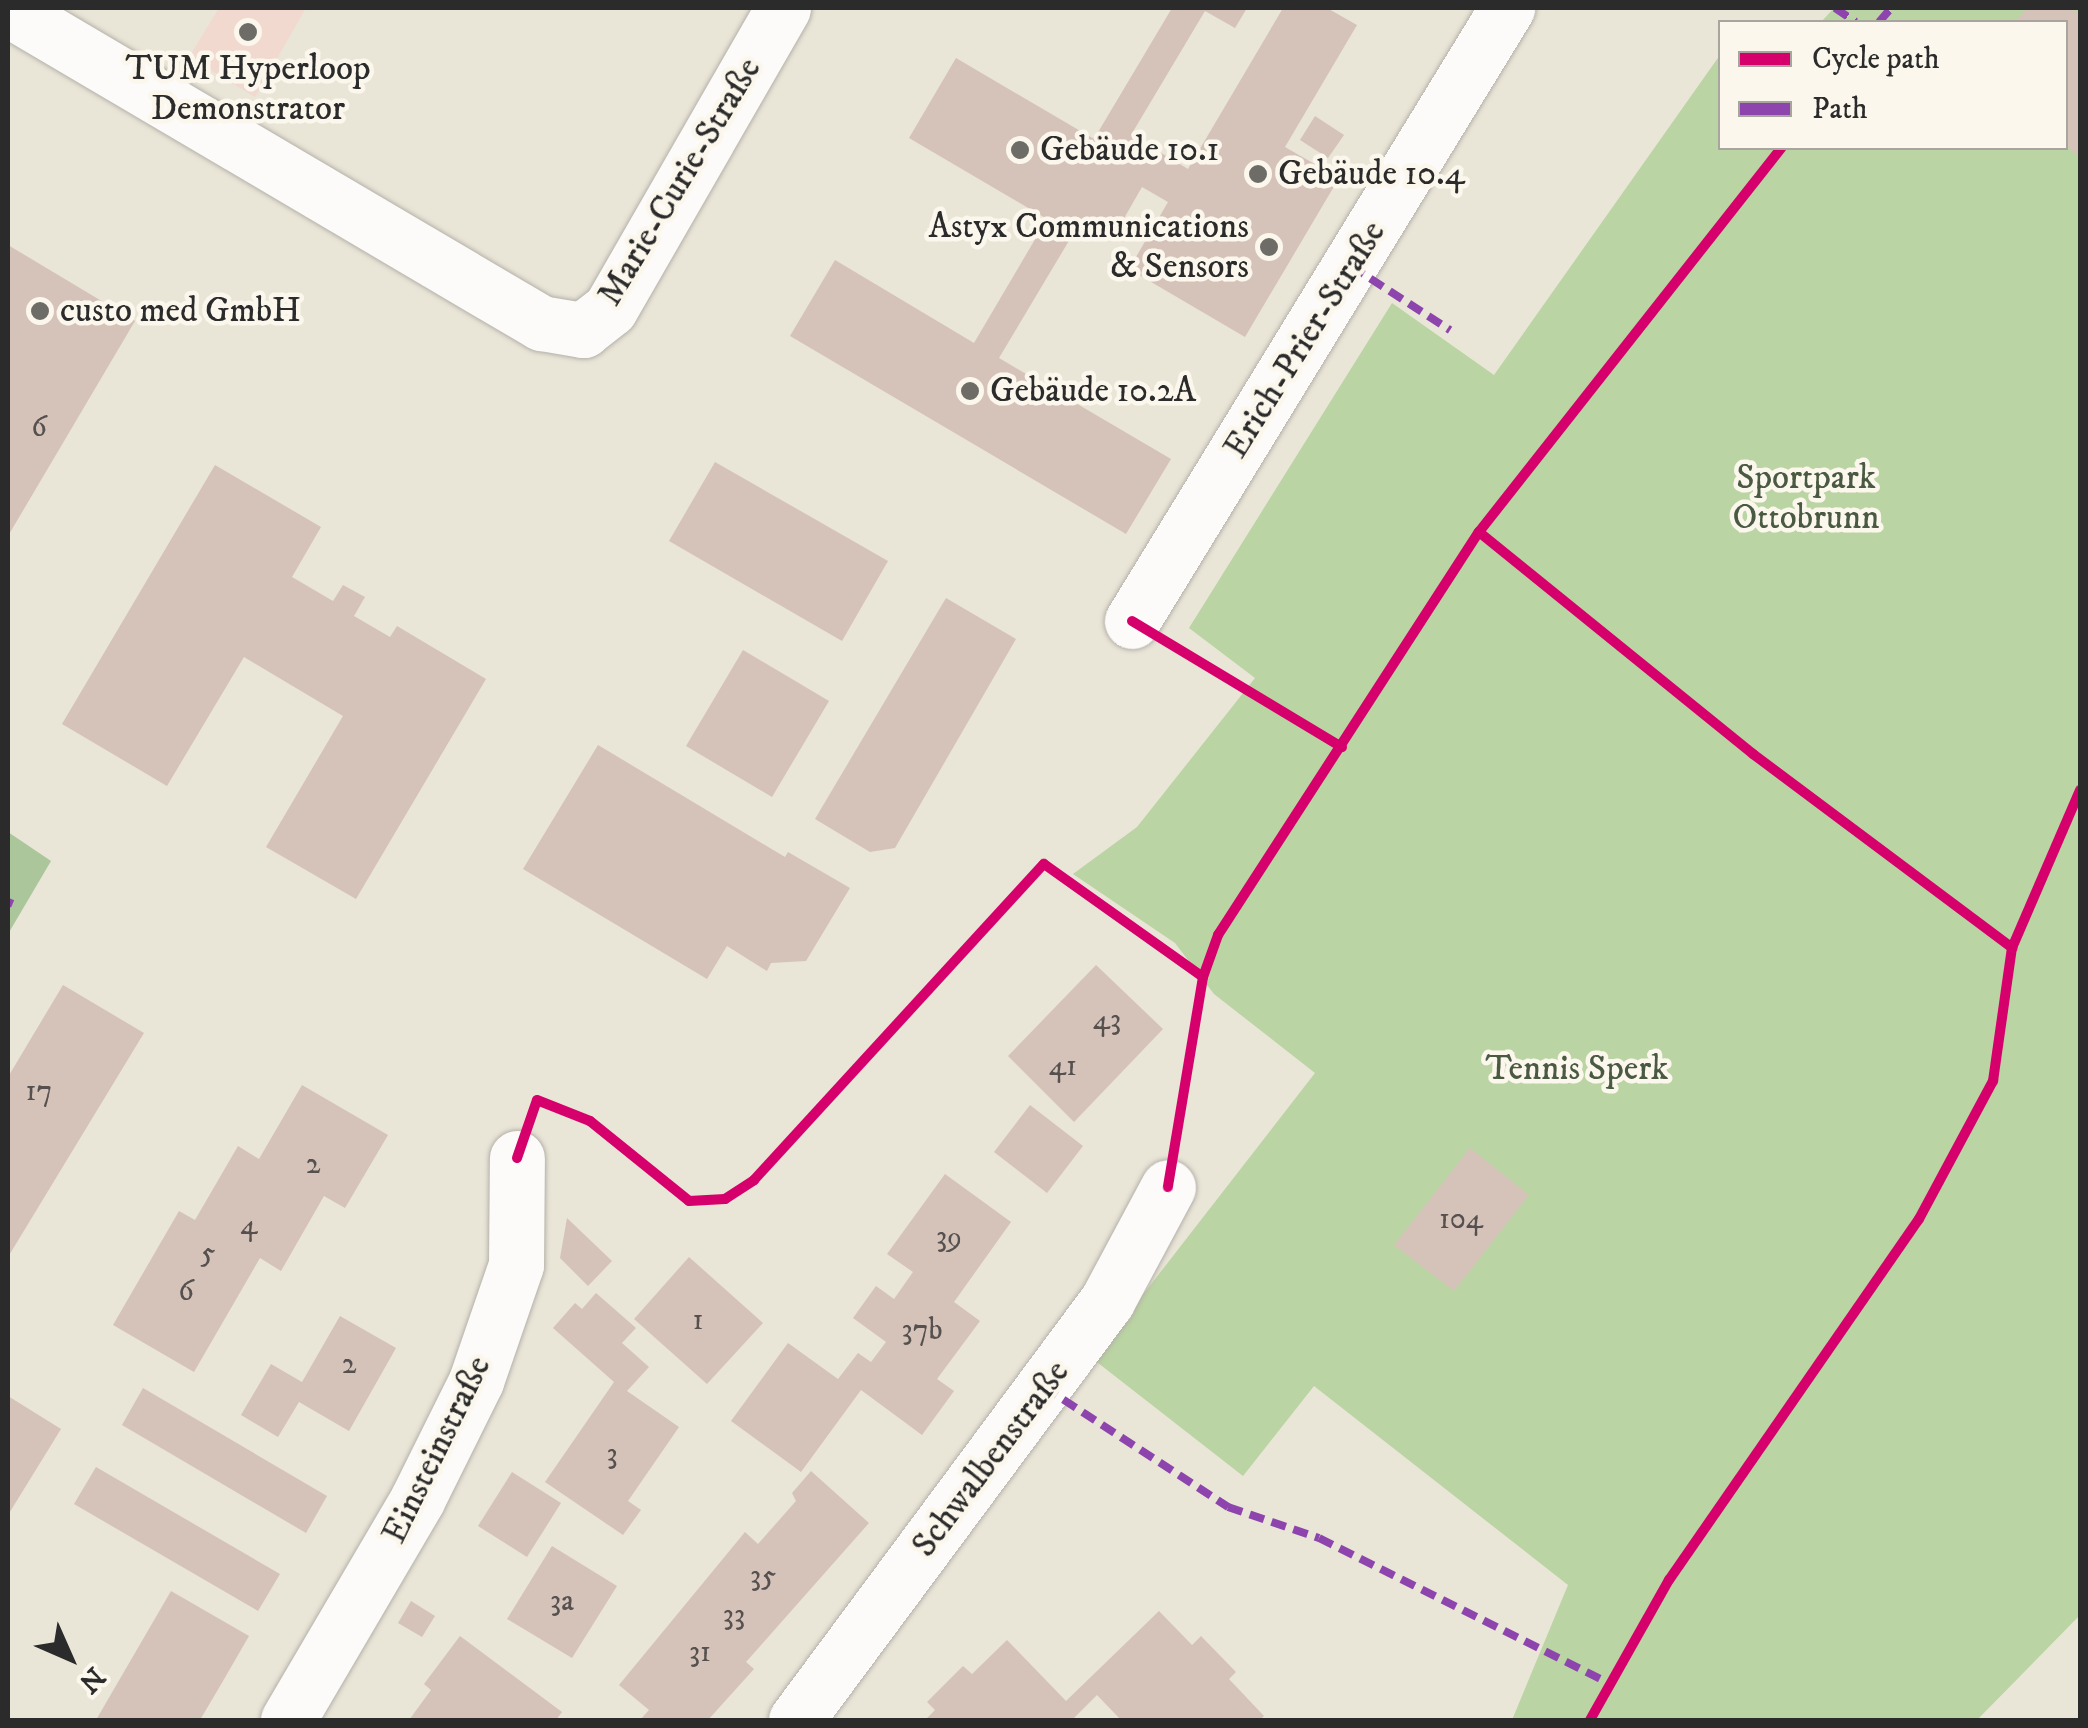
<!DOCTYPE html>
<html>
<head>
<meta charset="utf-8">
<style>
  body { margin:0 }
  #map { position:relative; width:2088px; height:1728px; overflow:hidden; background:#e9e5d7; font-family:"IM FELL DW Pica",serif }
  div>[style] { position:absolute }
  [style*='--x'] { left:calc(var(--x)*1px); top:calc(var(--y)*1px); width:calc(var(--w)*1px); rotate:calc(var(--a)*1deg) }
  .built>* { inset:0; background:#f1d9d0 }
  .green>* { inset:0; background:#bad4a3 }
  .forest>* { inset:0; background:#aac69a }
  .building>* { inset:0; background:#d5c3ba }
  .roads { filter:drop-shadow(0 0 2px #b4b1a9) drop-shadow(0 0 2px #b4b1a9) }
  .minor>* { height:55px; margin:-27.5px; padding:0 27.5px; transform-origin:27.5px; border-radius:27.5px; background:#fcfbf9 }
  .quiet>* { height:8px; margin-top:-4px; transform-origin:0; background:repeating-linear-gradient(90deg,#8e44ad 0 15px,transparent 0 23px) }
  .cycleway>* { height:10px; margin:-5px; padding:0 5px; transform-origin:5px; border-radius:5px; background:#d6006c }
  .dots>* { width:28px; height:28px; translate:-50% -50%; box-sizing:border-box; border:5px solid #fbf7ec; border-radius:50% }
  span { translate:-50% -50%; white-space:nowrap; text-align:center; line-height:1.15; -webkit-text-stroke:9px #fbf7ec; paint-order:stroke }
  .number-label { font-size:30px; color:#56514f }
  .number-label span { -webkit-text-stroke-width:0 }
  .poi-label { font-size:35px; color:#2b2b2b }
  .left { translate:0 -50%; text-align:left }
  .right { translate:-100% -50%; text-align:right }
  .street-label { font-size:35px; color:#2b2b2b }
  .park-label { font-size:35px; color:#4a5a42 }
  .frame { position:absolute; inset:0; border:10px solid #2b2b2b; pointer-events:none }
  .legend { position:absolute; left:1718px; top:20px; width:350px; height:130px; box-sizing:border-box; background:#fbf7ec; border:2px solid #a8a59f; margin:0; padding:12px 18px; list-style:none; font-size:30px; color:#2b2b2b }
  .legend li { display:flex; align-items:center; gap:20px; height:50px }
  .legend b { width:50px; border:2px solid #a8a59f }
  .north { position:absolute; left:20px; top:1608px; width:100px; height:100px; -webkit-text-stroke:8px #fbf7ec; paint-order:stroke; rotate:135deg; font-size:28px; font-weight:700; line-height:40px; text-align:center; color:#2b2b2b }
  .north::after { content:''; display:block; margin:auto; width:35px; height:45px; background:#2b2b2b; clip-path:polygon(50% 0,100% 100%,50% 72%,0 100%) }
</style>
</head>
<body>
<div id="map">
  <div class="built">
    <div style="clip-path:polygon(219px 8px,306px 8px,255px 97px,189px 57px)"></div>
  </div>
  <div class="green">
    <div style="clip-path:polygon(1834px 8px,2080px 8px,2080px 1615px,1977px 1720px,1512px 1720px,1568px 1585px,1314px 1386px,1243px 1476px,1093px 1359px,1315px 1073px,1214px 994px,1175px 943px,1073px 874px,1137px 827px,1255px 678px,1189px 628px,1392px 303px,1494px 375px,1720px 55px,1720px 148px,2066px 148px,2066px 22px,1821px 22px)"></div>
  </div>
  <div class="forest">
    <div style="clip-path:polygon(8px 832px,51px 861px,8px 934px)"></div>
  </div>
  <div class="building">
    <div style="clip-path:polygon(1172px 8px,1247px 8px,1235px 28px,1205px 11px,1131px 135px,1188px 169px,1283px 8px,1327px 8px,1357px 25px,1285px 147px,1339px 178px,1245px 337px,1129px 269px,1168px 202px,1142px 187px,1115px 234px,1093px 220px,1082px 240px,1073px 234px,999px 358px,1171px 459px,1126px 534px,790px 336px,835px 260px,974px 343px,1047px 219px,909px 138px,956px 58px,1094px 139px)"></div>
    <div style="clip-path:polygon(2027px 8px,2071px 8px,2080px 15px,2080px 158px,2066px 145px,2066px 22px,2015px 22px)"></div>
    <div style="clip-path:polygon(1315px 116px,1344px 135px,1328px 158px,1300px 140px)"></div>
    <div style="clip-path:polygon(8px 245px,135px 321px,8px 536px)"></div>
    <div style="clip-path:polygon(715px 462px,888px 561px,842px 641px,669px 541px)"></div>
    <div style="clip-path:polygon(215px 465px,321px 527px,292px 577px,333px 601px,343px 585px,365px 597px,354px 616px,390px 637px,397px 626px,486px 679px,356px 899px,266px 847px,343px 716px,244px 657px,167px 786px,62px 724px)"></div>
    <div style="clip-path:polygon(946px 598px,1016px 639px,895px 848px,870px 852px,815px 819px)"></div>
    <div style="clip-path:polygon(743px 650px,829px 701px,772px 797px,686px 746px)"></div>
    <div style="clip-path:polygon(598px 745px,785px 857px,788px 852px,850px 888px,806px 961px,771px 963px,767px 971px,727px 946px,707px 979px,523px 869px)"></div>
    <div style="clip-path:polygon(1096px 965px,1163px 1029px,1074px 1122px,1008px 1056px)"></div>
    <div style="clip-path:polygon(63px 985px,144px 1033px,8px 1257px,8px 1077px)"></div>
    <div style="clip-path:polygon(302px 1085px,388px 1135px,345px 1208px,324px 1196px,281px 1271px,260px 1258px,194px 1372px,113px 1325px,179px 1211px,195px 1220px,238px 1146px,259px 1159px)"></div>
    <div style="clip-path:polygon(1030px 1105px,1083px 1146px,1047px 1193px,994px 1152px)"></div>
    <div style="clip-path:polygon(1470px 1148px,1529px 1195px,1454px 1291px,1394px 1245px)"></div>
    <div style="clip-path:polygon(945px 1174px,1011px 1222px,954px 1302px,980px 1321px,937px 1379px,954px 1391px,922px 1435px,861px 1390px,801px 1472px,731px 1421px,788px 1343px,838px 1379px,858px 1353px,871px 1362px,886px 1342px,853px 1318px,876px 1286px,894px 1299px,913px 1272px,887px 1254px)"></div>
    <div style="clip-path:polygon(567px 1218px,612px 1261px,588px 1286px,560px 1258px)"></div>
    <div style="clip-path:polygon(689px 1257px,763px 1323px,707px 1384px,634px 1319px)"></div>
    <div style="clip-path:polygon(596px 1293px,636px 1328px,622px 1343px,649px 1367px,627px 1391px,679px 1427px,628px 1501px,641px 1510px,623px 1535px,545px 1482px,614px 1382px,553px 1328px,575px 1303px,582px 1309px)"></div>
    <div style="clip-path:polygon(340px 1316px,396px 1348px,349px 1431px,299px 1402px,278px 1437px,241px 1415px,271px 1364px,302px 1382px)"></div>
    <div style="clip-path:polygon(143px 1388px,327px 1496px,306px 1533px,122px 1425px)"></div>
    <div style="clip-path:polygon(8px 1396px,61px 1429px,8px 1515px)"></div>
    <div style="clip-path:polygon(96px 1467px,280px 1574px,258px 1611px,74px 1504px)"></div>
    <div style="clip-path:polygon(811px 1471px,869px 1523px,746px 1662px,754px 1669px,708px 1720px,640px 1720px,649px 1710px,619px 1685px,745px 1532px,758px 1544px,796px 1501px,792px 1493px)"></div>
    <div style="clip-path:polygon(512px 1472px,561px 1503px,527px 1557px,478px 1526px)"></div>
    <div style="clip-path:polygon(552px 1546px,617px 1586px,572px 1658px,507px 1619px)"></div>
    <div style="clip-path:polygon(171px 1591px,249px 1636px,223px 1681px,200px 1720px,96px 1720px)"></div>
    <div style="clip-path:polygon(411px 1601px,435px 1616px,422px 1637px,398px 1623px)"></div>
    <div style="clip-path:polygon(1159px 1611px,1192px 1645px,1201px 1636px,1236px 1672px,1229px 1679px,1264px 1716px,1260px 1720px,1121px 1720px,1097px 1695px,1072px 1720px,925px 1720px,935px 1710px,927px 1702px,963px 1666px,972px 1674px,1007px 1640px,1066px 1701px)"></div>
    <div style="clip-path:polygon(460px 1636px,562px 1712px,556px 1720px,409px 1720px,431px 1690px,424px 1684px)"></div>
  </div>
  <div class="roads">
    <div class="minor">
      <div style="--x:8;--y:9;--w:619;--a:30.5"></div>
      <div style="--x:541;--y:323;--w:43;--a:9.5"></div>
      <div style="--x:583;--y:330;--w:34;--a:-38"></div>
      <div style="--x:610;--y:309;--w:347;--a:-60.1"></div>
      <div style="--x:1132;--y:621;--w:719;--a:-58.54"></div>
      <div style="--x:288;--y:1720;--w:255;--a:-59.6"></div>
      <div style="--x:417;--y:1500;--w:133;--a:-63.6"></div>
      <div style="--x:476;--y:1381;--w:123;--a:-71"></div>
      <div style="--x:516;--y:1265;--w:107;--a:-89.5"></div>
      <div style="--x:796;--y:1720;--w:522;--a:-53.42"></div>
      <div style="--x:1107;--y:1301;--w:129;--a:-61.8"></div>
    </div>
  </div>
  <div class="quiet">
    <div style="--x:1835;--y:8;--w:25;--a:34"></div>
    <div style="--x:1879;--y:22;--w:18;--a:-49"></div>
    <div style="--x:1351;--y:266;--w:118;--a:32.9"></div>
    <div style="--x:8;--y:902;--w:5;--a:22"></div>
    <div style="--x:1044;--y:1387;--w:220;--a:33.1"></div>
    <div style="--x:1228;--y:1507;--w:96;--a:18.8"></div>
    <div style="--x:1319;--y:1538;--w:321;--a:26.6"></div>
  </div>
  <div class="cycleway">
    <div style="--x:1479;--y:532;--w:353;--a:39"></div>
    <div style="--x:1753;--y:754;--w:324;--a:36.8"></div>
    <div style="--x:1132;--y:621;--w:245;--a:31"></div>
    <div style="--x:1203;--y:977;--w:45;--a:-70.3"></div>
    <div style="--x:1218;--y:935;--w:480;--a:-57.1"></div>
    <div style="--x:1479;--y:532;--w:489;--a:-51.8"></div>
    <div style="--x:517;--y:1158;--w:61;--a:-71"></div>
    <div style="--x:537;--y:1100;--w:57;--a:21.6"></div>
    <div style="--x:590;--y:1121;--w:127;--a:38.9"></div>
    <div style="--x:689;--y:1201;--w:36;--a:-3"></div>
    <div style="--x:725;--y:1199;--w:35;--a:-33"></div>
    <div style="--x:754;--y:1180;--w:429;--a:-47.5"></div>
    <div style="--x:1044;--y:864;--w:195;--a:35.4"></div>
    <div style="--x:1203;--y:977;--w:213;--a:99.5"></div>
    <div style="--x:1590;--y:1720;--w:161;--a:-60.6"></div>
    <div style="--x:1669;--y:1580;--w:439;--a:-55.3"></div>
    <div style="--x:1919;--y:1219;--w:157;--a:-61.8"></div>
    <div style="--x:1993;--y:1081;--w:134;--a:-81.9"></div>
    <div style="--x:2012;--y:948;--w:172;--a:-66.7"></div>
  </div>
  <div class="dots">
    <div style="left:248px;top:32px;background:#6e6c67"></div>
    <div style="left:1020px;top:150px;background:#6e6c67"></div>
    <div style="left:1258px;top:174px;background:#6e6c67"></div>
    <div style="left:1269px;top:247px;background:#6e6c67"></div>
    <div style="left:40px;top:311px;background:#6e6c67"></div>
    <div style="left:970px;top:391px;background:#6e6c67"></div>
  </div>
  <div class="number-label">
    <span style="left:39px;top:428px">6</span>
    <span style="left:1107px;top:1021px">43</span>
    <span style="left:1063px;top:1067px">41</span>
    <span style="left:39px;top:1092px">17</span>
    <span style="left:313px;top:1165px">2</span>
    <span style="left:1461px;top:1220px">104</span>
    <span style="left:249px;top:1226px">4</span>
    <span style="left:949px;top:1238px">39</span>
    <span style="left:208px;top:1254px">5</span>
    <span style="left:186px;top:1292px">6</span>
    <span style="left:698px;top:1321px">1</span>
    <span style="left:922px;top:1331px">37b</span>
    <span style="left:349px;top:1365px">2</span>
    <span style="left:612px;top:1455px">3</span>
    <span style="left:763px;top:1577px">35</span>
    <span style="left:562px;top:1602px">3a</span>
    <span style="left:734px;top:1616px">33</span>
    <span style="left:700px;top:1653px">31</span>
  </div>
  <div class="poi-label">
    <span style="left:248px;top:89px">TUM Hyperloop<br>Demonstrator</span>
    <span class="left" style="left:1040px;top:150px">Gebäude 10.1</span>
    <span class="left" style="left:1278px;top:174px">Gebäude 10.4</span>
    <span class="right" style="left:1249px;top:247px">Astyx Communications<br>&amp; Sensors</span>
    <span class="left" style="left:60px;top:311px">custo med GmbH</span>
    <span class="left" style="left:990px;top:391px">Gebäude 10.2A</span>
  </div>
  <div class="street-label">
    <span style="left:680px;top:182px;rotate:-59deg">Marie-Curie-Straße</span>
    <span style="left:1305px;top:340px;rotate:-58deg">Erich-Prier-Straße</span>
    <span style="left:437px;top:1450px;rotate:-64deg">Einsteinstraße</span>
    <span style="left:991px;top:1459px;rotate:-53deg">Schwalbenstraße</span>
  </div>
  <div class="park-label">
    <span style="left:1806px;top:498px">Sportpark<br>Ottobrunn</span>
    <span style="left:1577px;top:1069px">Tennis Sperk</span>
  </div>
  <div class="frame"></div>
  <ul class="legend">
  <li><b style="height:12px;background:#d6006c"></b>Cycle path</li>
  <li><b style="height:12px;background:#8e44ad"></b>Path</li>
  </ul>
  <div class="north">N</div>
</div>
</body>
</html>
